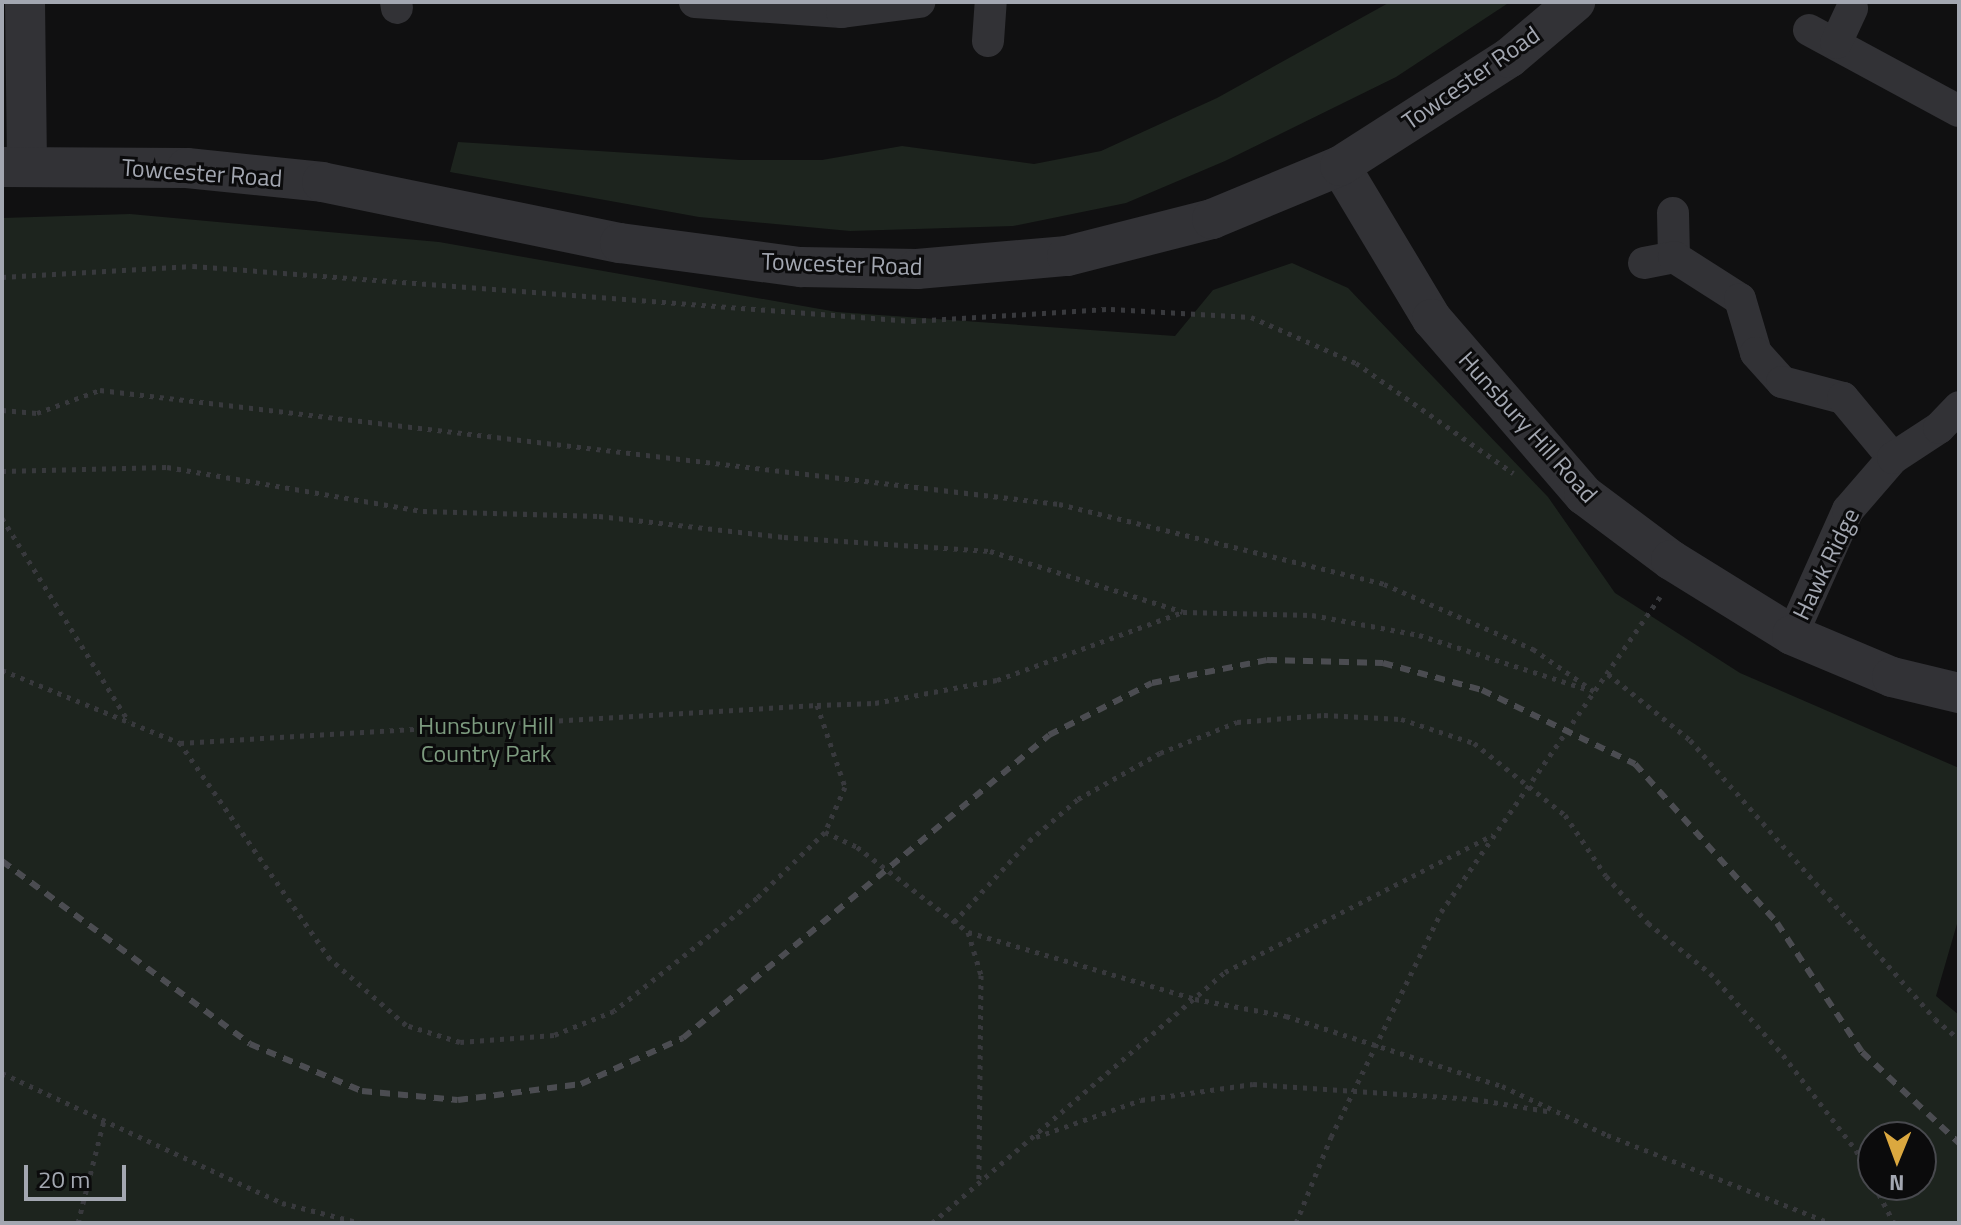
<!DOCTYPE html>
<html>
<head>
<meta charset="utf-8">
<style>
  body { margin:0 }
  #map { position:relative; width:1961px; height:1225px; overflow:hidden; background:#101011; font-family:"Titillium Web",sans-serif }
  div>[style] { position:absolute }
  [style*='--x'] { left:calc(var(--x)*1px); top:calc(var(--y)*1px); width:calc(var(--w)*1px); rotate:calc(var(--a)*1deg) }
  .green>* { inset:0; background:#1d241e }
  .path>* { height:5px; margin-top:-2.5px; transform-origin:0; background:repeating-linear-gradient(90deg,#38393d 0 4px,transparent 0 10px) }
  .minor>* { height:32px; margin:-16px; padding:0 16px; transform-origin:16px; border-radius:16px; background:#323236 }
  .tertiary>* { height:40px; margin:-20px; padding:0 20px; transform-origin:20px; border-radius:20px; background:#323236 }
  .rail>* { height:6px; margin-top:-3px; transform-origin:0; background:repeating-linear-gradient(90deg,#4b4c51 0 10px,transparent 0 18px) }
  span { translate:-50% -50%; white-space:nowrap; text-align:center; line-height:1.15; -webkit-text-stroke:6px #0b0b0c; paint-order:stroke }
  .street-label { font-size:24px; color:#a3a7b1 }
  .park-label { font-size:24px; color:#7c9a7e }
  .frame { position:absolute; inset:0; border:4px solid #a3a7b1; pointer-events:none }
  .north { position:absolute; left:1857px; top:1121px; width:80px; height:80px; box-sizing:border-box; background:#0b0b0c; border:2px solid #48494e; border-radius:50%; rotate:181deg; font-size:22px; font-weight:700; line-height:32px; text-align:center; color:#a3a7b1 }
  .north::after { content:''; display:block; margin:auto; width:28px; height:36px; background:#dba83f; clip-path:polygon(50% 0,100% 100%,50% 72%,0 100%) }
  .scale { position:absolute; left:24px; top:1165px; width:102px; height:36px; box-sizing:border-box; border:4px solid #a3a7b1; border-top:0; padding-left:10px; font-size:24px; line-height:28px; white-space:nowrap; color:#a3a7b1; -webkit-text-stroke:6px #0b0b0c; paint-order:stroke }
</style>
</head>
<body>
<div id="map">
  <div class="green">
    <div style="clip-path:polygon(1390px 2px,1510px 2px,1396px 77px,1225px 161px,1126px 203px,1013px 226px,850px 231px,699px 217px,450px 172px,458px 142px,740px 160px,822px 160px,902px 146px,1034px 164px,1101px 151px,1217px 98px)"></div>
    <div style="clip-path:polygon(evenodd,130px 214px,439px 242px,837px 312px,1175px 336px,1213px 290px,1292px 263px,1348px 288px,1548px 497px,1615px 593px,1740px 673px,1959px 768px,1959px 917px,1936px 996px,1959px 1015px,1959px 1223px,2px 1223px,2px 218px,130px 214px,1921px 1137px,1921px 1185px,1873px 1185px,1873px 1137px,1921px 1137px)"></div>
  </div>
  <div class="path">
    <div style="--x:2;--y:277;--w:191;--a:-3.3"></div>
    <div style="--x:193;--y:266;--w:721;--a:4.37"></div>
    <div style="--x:912;--y:321;--w:199;--a:-3.5"></div>
    <div style="--x:1111;--y:309;--w:140;--a:3.3"></div>
    <div style="--x:1251;--y:317;--w:115;--a:23.7"></div>
    <div style="--x:1356;--y:363;--w:192;--a:35"></div>
    <div style="--x:2;--y:410;--w:35;--a:5"></div>
    <div style="--x:37;--y:413;--w:67;--a:-20.1"></div>
    <div style="--x:100;--y:390;--w:966;--a:6.78"></div>
    <div style="--x:1059;--y:504;--w:335;--a:13.8"></div>
    <div style="--x:1384;--y:584;--w:163;--a:23.6"></div>
    <div style="--x:1533;--y:649;--w:75;--a:34.7"></div>
    <div style="--x:2;--y:471;--w:165;--a:-1.4"></div>
    <div style="--x:167;--y:467;--w:260;--a:9.8"></div>
    <div style="--x:423;--y:511;--w:176;--a:1.6"></div>
    <div style="--x:599;--y:516;--w:186;--a:6.5"></div>
    <div style="--x:784;--y:537;--w:206;--a:3.9"></div>
    <div style="--x:990;--y:551;--w:202;--a:17.5"></div>
    <div style="--x:2;--y:518;--w:240;--a:58.1"></div>
    <div style="--x:2;--y:670;--w:192;--a:22.3"></div>
    <div style="--x:180;--y:743;--w:638;--a:-3.41"></div>
    <div style="--x:817;--y:705;--w:87;--a:71.1"></div>
    <div style="--x:845;--y:787;--w:49;--a:114"></div>
    <div style="--x:825;--y:832;--w:95;--a:135.9"></div>
    <div style="--x:757;--y:898;--w:182;--a:141.7"></div>
    <div style="--x:614;--y:1011;--w:65;--a:158.2"></div>
    <div style="--x:554;--y:1035;--w:94;--a:175.7"></div>
    <div style="--x:460;--y:1042;--w:57;--a:-162.5"></div>
    <div style="--x:406;--y:1025;--w:101;--a:-139"></div>
    <div style="--x:330;--y:959;--w:263;--a:-124.8"></div>
    <div style="--x:1608;--y:674;--w:105;--a:38.8"></div>
    <div style="--x:1690;--y:740;--w:371;--a:48.7"></div>
    <div style="--x:1935;--y:1019;--w:31;--a:40"></div>
    <div style="--x:817;--y:705;--w:58;--a:-2"></div>
    <div style="--x:875;--y:703;--w:124;--a:-10.7"></div>
    <div style="--x:997;--y:680;--w:198;--a:-20.1"></div>
    <div style="--x:1183;--y:612;--w:129;--a:1.3"></div>
    <div style="--x:1312;--y:615;--w:109;--a:10.6"></div>
    <div style="--x:1419;--y:635;--w:176;--a:17.9"></div>
    <div style="--x:825;--y:832;--w:35;--a:25"></div>
    <div style="--x:857;--y:847;--w:140;--a:37.4"></div>
    <div style="--x:968;--y:932;--w:45;--a:73.2"></div>
    <div style="--x:981;--y:975;--w:207;--a:90.6"></div>
    <div style="--x:954;--y:922;--w:110;--a:-47.2"></div>
    <div style="--x:1029;--y:841;--w:65;--a:-40.6"></div>
    <div style="--x:1078;--y:799;--w:94;--a:-29.3"></div>
    <div style="--x:1160;--y:753;--w:83;--a:-21.9"></div>
    <div style="--x:1237;--y:722;--w:87;--a:-4.6"></div>
    <div style="--x:1324;--y:715;--w:77;--a:3"></div>
    <div style="--x:1401;--y:719;--w:77;--a:18.2"></div>
    <div style="--x:1474;--y:743;--w:116;--a:38.4"></div>
    <div style="--x:1565;--y:815;--w:73;--a:56.1"></div>
    <div style="--x:1606;--y:876;--w:63;--a:48.2"></div>
    <div style="--x:1648;--y:923;--w:80;--a:38.9"></div>
    <div style="--x:1710;--y:973;--w:110;--a:48.3"></div>
    <div style="--x:1783;--y:1055;--w:120;--a:52.5"></div>
    <div style="--x:1856;--y:1150;--w:37;--a:63"></div>
    <div style="--x:968;--y:932;--w:237;--a:16.4"></div>
    <div style="--x:1195;--y:999;--w:93;--a:10.6"></div>
    <div style="--x:1286;--y:1016;--w:227;--a:18"></div>
    <div style="--x:1502;--y:1086;--w:116;--a:25"></div>
    <div style="--x:1607;--y:1135;--w:240;--a:21.5"></div>
    <div style="--x:2;--y:1073;--w:309;--a:24.9"></div>
    <div style="--x:282;--y:1203;--w:81;--a:14.2"></div>
    <div style="--x:1036;--y:1137;--w:111;--a:-19.4"></div>
    <div style="--x:1141;--y:1100;--w:113;--a:-8.1"></div>
    <div style="--x:1253;--y:1084;--w:222;--a:3.9"></div>
    <div style="--x:1474;--y:1099;--w:80;--a:9.3"></div>
    <div style="--x:1874;--y:1185;--w:43;--a:62.2"></div>
    <div style="--x:78;--y:1223;--w:106;--a:-75.8"></div>
    <div style="--x:932;--y:1223;--w:386;--a:-40.6"></div>
    <div style="--x:1225;--y:972;--w:301;--a:-27.1"></div>
    <div style="--x:1296;--y:1223;--w:93;--a:-67.9"></div>
    <div style="--x:1331;--y:1137;--w:250;--a:-63.9"></div>
    <div style="--x:1441;--y:912;--w:384;--a:-55.2"></div>
  </div>
  <div class="minor">
    <div style="--x:396;--y:2;--w:6;--a:81"></div>
    <div style="--x:695;--y:2;--w:147;--a:3.9"></div>
    <div style="--x:842;--y:12;--w:78;--a:-7.4"></div>
    <div style="--x:1809;--y:30;--w:170;--a:28.4"></div>
    <div style="--x:988;--y:41;--w:39;--a:-86"></div>
    <div style="--x:1836;--y:43;--w:38;--a:-65"></div>
    <div style="--x:1673;--y:213;--w:44;--a:88.7"></div>
    <div style="--x:1644;--y:263;--w:31;--a:-11"></div>
    <div style="--x:1674;--y:257;--w:78;--a:32.5"></div>
    <div style="--x:1740;--y:299;--w:56;--a:73.5"></div>
    <div style="--x:1756;--y:353;--w:39;--a:48"></div>
    <div style="--x:1782;--y:382;--w:63;--a:14.7"></div>
    <div style="--x:1843;--y:398;--w:78;--a:50.2"></div>
    <div style="--x:1792;--y:635;--w:137;--a:-65.9"></div>
    <div style="--x:1848;--y:510;--w:69;--a:-49.1"></div>
    <div style="--x:1893;--y:458;--w:55;--a:-33.1"></div>
    <div style="--x:1939;--y:428;--w:29;--a:-46"></div>
  </div>
  <div class="tertiary">
    <div style="--x:25;--y:2;--w:164;--a:89.3"></div>
    <div style="--x:1340;--y:166;--w:179;--a:59"></div>
    <div style="--x:1432;--y:319;--w:233;--a:49.2"></div>
    <div style="--x:1584;--y:495;--w:109;--a:36.8"></div>
    <div style="--x:1671;--y:560;--w:142;--a:31.8"></div>
    <div style="--x:1792;--y:635;--w:108;--a:22.8"></div>
    <div style="--x:1892;--y:677;--w:69;--a:13.4"></div>
    <div style="--x:2;--y:167;--w:185;--a:0.3"></div>
    <div style="--x:187;--y:168;--w:136;--a:5.9"></div>
    <div style="--x:322;--y:182;--w:304;--a:11.6"></div>
    <div style="--x:620;--y:243;--w:183;--a:7.6"></div>
    <div style="--x:801;--y:267;--w:116;--a:1"></div>
    <div style="--x:917;--y:269;--w:151;--a:-5"></div>
    <div style="--x:1067;--y:256;--w:150;--a:-14.3"></div>
    <div style="--x:1212;--y:219;--w:139;--a:-22.5"></div>
    <div style="--x:1340;--y:166;--w:201;--a:-32.6"></div>
    <div style="--x:1509;--y:58;--w:87;--a:-40.3"></div>
  </div>
  <div class="rail">
    <div style="--x:2;--y:861;--w:308;--a:36.4"></div>
    <div style="--x:250;--y:1044;--w:121;--a:22.8"></div>
    <div style="--x:362;--y:1091;--w:96;--a:5.4"></div>
    <div style="--x:458;--y:1100;--w:124;--a:-7.4"></div>
    <div style="--x:581;--y:1084;--w:112;--a:-24.3"></div>
    <div style="--x:683;--y:1038;--w:475;--a:-39.6"></div>
    <div style="--x:1049;--y:735;--w:115;--a:-26.8"></div>
    <div style="--x:1152;--y:683;--w:117;--a:-11.3"></div>
    <div style="--x:1267;--y:660;--w:116;--a:1.5"></div>
    <div style="--x:1383;--y:663;--w:103;--a:15.3"></div>
    <div style="--x:1482;--y:690;--w:170;--a:25.8"></div>
    <div style="--x:1635;--y:764;--w:213;--a:48.2"></div>
    <div style="--x:1777;--y:923;--w:154;--a:56.6"></div>
    <div style="--x:1862;--y:1052;--w:133;--a:43.2"></div>
  </div>
  <div class="street-label">
    <span style="left:1471px;top:78px;rotate:-35deg">Towcester Road</span>
    <span style="left:202px;top:173px;rotate:4deg">Towcester Road</span>
    <span style="left:842px;top:264px;rotate:2deg">Towcester Road</span>
    <span style="left:1528px;top:427px;rotate:48deg">Hunsbury Hill Road</span>
    <span style="left:1826px;top:564px;rotate:-64deg">Hawk Ridge</span>
  </div>
  <div class="park-label">
    <span style="left:486px;top:740px">Hunsbury Hill<br>Country Park</span>
  </div>
  <div class="frame"></div>
  <div class="north">N</div>
  <div class="scale">20 m</div>
</div>
</body>
</html>
